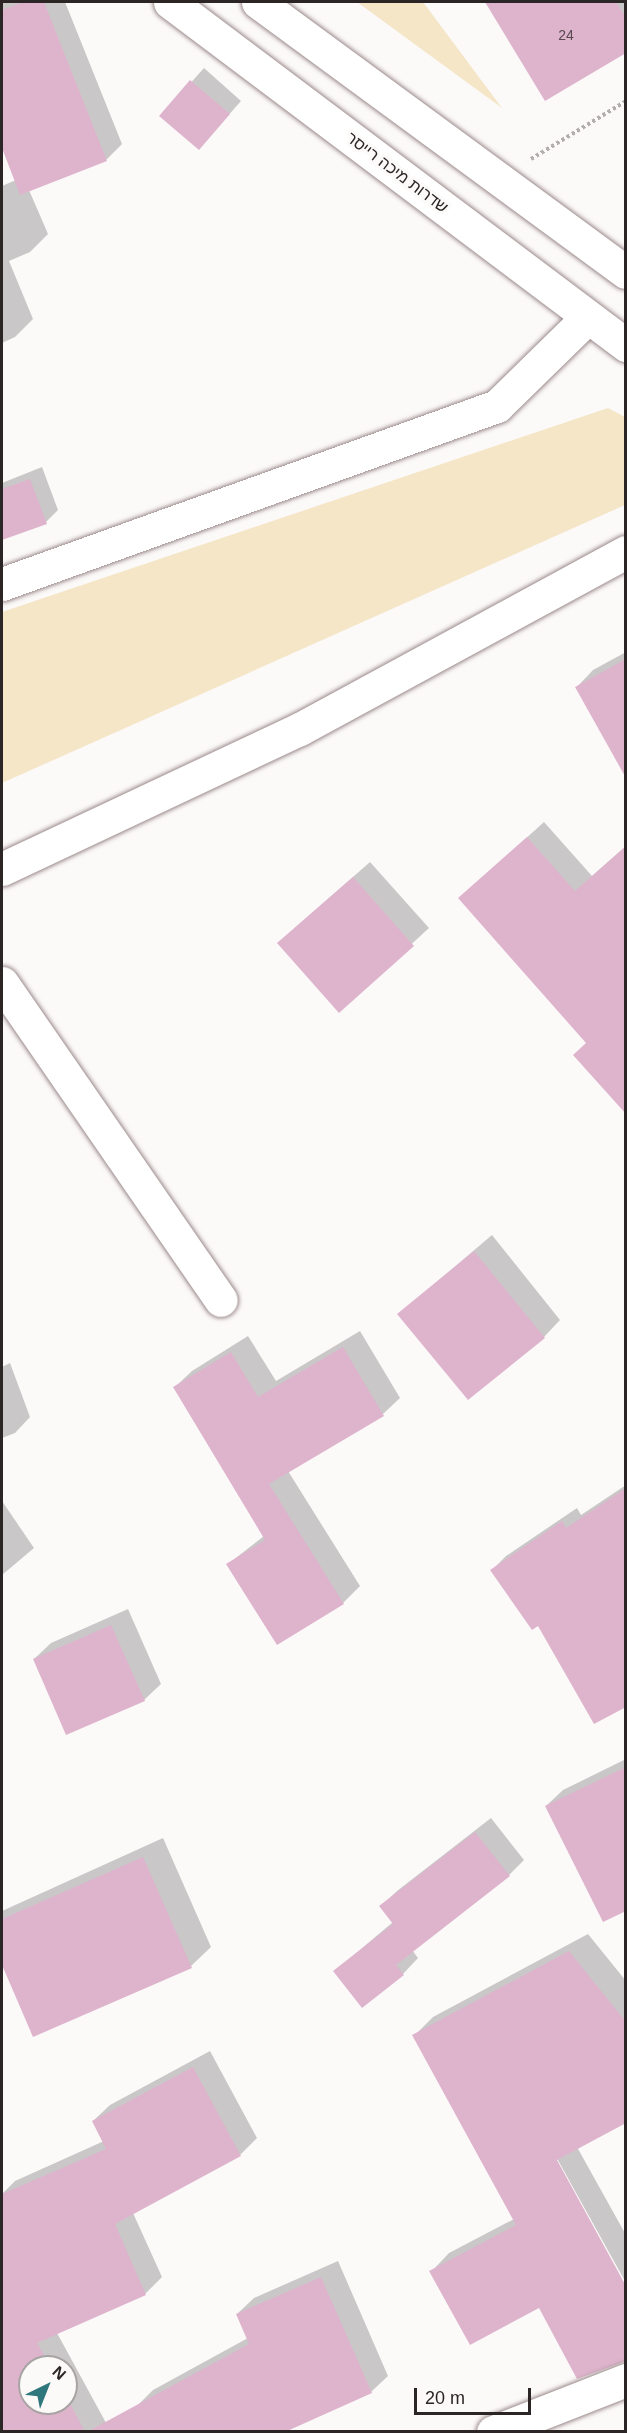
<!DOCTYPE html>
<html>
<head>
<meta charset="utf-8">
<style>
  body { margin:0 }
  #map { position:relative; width:627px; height:2433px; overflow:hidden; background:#fcf9f9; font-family:Arial,Heebo,sans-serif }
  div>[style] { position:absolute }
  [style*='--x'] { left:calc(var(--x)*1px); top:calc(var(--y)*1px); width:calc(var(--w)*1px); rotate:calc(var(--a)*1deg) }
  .green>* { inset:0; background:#f4e6c7 }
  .shadow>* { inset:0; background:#0003 }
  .building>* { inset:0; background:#deb4cd }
  .path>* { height:4px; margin-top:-2px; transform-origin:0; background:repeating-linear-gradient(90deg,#b2aeae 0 3px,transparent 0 6px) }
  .roads { filter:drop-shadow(0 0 2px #9b8a8b) drop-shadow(0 0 2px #9b8a8b) }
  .minor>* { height:33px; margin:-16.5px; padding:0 16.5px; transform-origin:16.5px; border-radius:16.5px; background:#fff }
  span { translate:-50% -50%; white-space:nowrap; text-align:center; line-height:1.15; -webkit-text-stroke:6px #fcf9f9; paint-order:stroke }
  .number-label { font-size:14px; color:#58494f }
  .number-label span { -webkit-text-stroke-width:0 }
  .street-label { font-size:16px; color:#2b2525 }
  .frame { position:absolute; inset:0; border:3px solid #2b2525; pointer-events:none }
  .north { position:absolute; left:18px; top:2355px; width:60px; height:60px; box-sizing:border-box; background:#fcf9f9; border:2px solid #a8a4a4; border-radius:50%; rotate:43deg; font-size:16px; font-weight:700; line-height:24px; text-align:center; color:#2b2525 }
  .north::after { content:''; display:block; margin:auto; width:21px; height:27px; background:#2e777d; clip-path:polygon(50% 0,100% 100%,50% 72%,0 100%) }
  .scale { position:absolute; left:414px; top:2388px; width:117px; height:27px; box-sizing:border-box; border:3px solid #2b2525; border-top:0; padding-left:8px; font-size:18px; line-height:21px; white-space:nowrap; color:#2b2525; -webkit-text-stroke:4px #fcf9f9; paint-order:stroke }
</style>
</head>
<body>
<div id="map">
  <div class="green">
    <div style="clip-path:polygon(357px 2px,423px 2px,502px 108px)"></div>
    <div style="clip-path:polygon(608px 408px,625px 417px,625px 505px,2px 783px,2px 612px)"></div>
  </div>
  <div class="shadow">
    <div style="clip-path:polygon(2px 2px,65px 2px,122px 144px,107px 159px,29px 190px,48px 234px,30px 252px,9px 261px,33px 319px,15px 337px,2px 343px,2px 186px,16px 180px,2px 144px)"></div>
    <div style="clip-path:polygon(502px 2px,626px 2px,626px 51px,493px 11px)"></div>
    <div style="clip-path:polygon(204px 68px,241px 101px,211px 135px,161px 116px)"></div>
    <div style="clip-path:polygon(42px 467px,58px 510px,46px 522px,2px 539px,2px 483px)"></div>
    <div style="clip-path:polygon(626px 652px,626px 761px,577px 687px,593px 670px)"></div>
    <div style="clip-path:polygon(544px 822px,592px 876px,626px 846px,626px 1112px,588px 1043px,460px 898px)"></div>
    <div style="clip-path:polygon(370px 862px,429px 928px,339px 1011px,296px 927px)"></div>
    <div style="clip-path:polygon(492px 1235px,560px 1320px,544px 1337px,399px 1314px)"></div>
    <div style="clip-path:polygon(360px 1331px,400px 1398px,383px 1414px,288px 1471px,360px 1586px,343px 1603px,228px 1564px,264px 1536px,175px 1387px,192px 1371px,248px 1336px,276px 1381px)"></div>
    <div style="clip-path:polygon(10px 1363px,30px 1417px,15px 1433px,2px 1438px,2px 1367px)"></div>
    <div style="clip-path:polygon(626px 1485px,626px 1705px,539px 1624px,492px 1570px,506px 1556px,577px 1508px,581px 1515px)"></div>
    <div style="clip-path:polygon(2px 1501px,34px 1548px,2px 1575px)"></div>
    <div style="clip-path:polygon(128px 1609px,161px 1684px,144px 1700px,34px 1659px,51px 1643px)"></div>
    <div style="clip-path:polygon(626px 1759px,626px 1909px,546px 1806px,563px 1790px)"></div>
    <div style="clip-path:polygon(491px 1818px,524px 1860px,509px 1875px,412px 1950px,418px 1958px,403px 1974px,335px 1971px,393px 1922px,381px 1906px,397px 1891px)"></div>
    <div style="clip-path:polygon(163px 1838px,211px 1947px,191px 1966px,34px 2035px,2px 1962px,2px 1911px)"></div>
    <div style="clip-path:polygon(588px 1934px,626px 1981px,626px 2121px,577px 2147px,626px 2235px,626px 2283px,554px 2153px,539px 2306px,431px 2272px,449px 2253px,514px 2219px,414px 2036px,433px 2017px)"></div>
    <div style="clip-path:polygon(evenodd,210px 2051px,257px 2138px,240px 2155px,133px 2213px,162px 2277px,145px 2294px,57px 2333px,111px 2432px,2px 2432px,2px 2245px,16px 2237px,2px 2205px,2px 2194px,15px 2181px,104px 2141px,93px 2121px,110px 2105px,210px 2051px,30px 2367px,66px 2367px,66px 2403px,30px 2403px,30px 2367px)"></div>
    <div style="clip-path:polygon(338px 2261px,388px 2376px,371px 2392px,137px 2406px,153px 2390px,248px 2338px,237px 2314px,254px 2298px)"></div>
  </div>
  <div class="building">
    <div style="clip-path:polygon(23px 2px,44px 2px,107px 161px,20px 195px,2px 148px,2px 10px)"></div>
    <div style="clip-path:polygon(485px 2px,616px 2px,626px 18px,626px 53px,545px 101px)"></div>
    <div style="clip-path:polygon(190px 80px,230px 114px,199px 150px,159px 116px)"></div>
    <div style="clip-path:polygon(30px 479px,47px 524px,2px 540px,2px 489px)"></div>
    <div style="clip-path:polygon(626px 659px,626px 778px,575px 687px)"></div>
    <div style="clip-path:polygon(527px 837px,575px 891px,626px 846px,626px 1114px,573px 1055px,586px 1043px,458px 898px)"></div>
    <div style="clip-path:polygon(353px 877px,414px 946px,339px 1013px,277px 943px)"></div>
    <div style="clip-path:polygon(474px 1251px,545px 1338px,468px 1400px,397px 1314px)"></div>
    <div style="clip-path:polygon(343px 1347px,384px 1416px,269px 1484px,344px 1604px,277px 1645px,226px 1564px,265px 1540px,173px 1387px,231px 1352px,258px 1397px)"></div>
    <div style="clip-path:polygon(626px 1488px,626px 1707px,594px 1724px,538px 1626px,532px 1630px,490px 1570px,562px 1521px,566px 1528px)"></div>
    <div style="clip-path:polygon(111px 1625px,145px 1701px,66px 1735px,33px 1659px)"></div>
    <div style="clip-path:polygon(626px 1767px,626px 1911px,603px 1922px,545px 1806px)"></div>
    <div style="clip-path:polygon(475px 1832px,510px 1876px,396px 1965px,404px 1975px,362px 2008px,333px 1971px,393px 1924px,379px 1906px)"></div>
    <div style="clip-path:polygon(143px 1857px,192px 1968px,33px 2037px,2px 1965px,2px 1919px)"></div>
    <div style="clip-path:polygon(569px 1951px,626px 2022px,626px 2123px,557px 2160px,626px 2286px,626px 2361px,577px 2379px,539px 2308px,470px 2345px,429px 2271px,516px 2225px,412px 2035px)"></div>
    <div style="clip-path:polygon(193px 2067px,241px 2156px,115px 2224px,146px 2295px,37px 2343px,51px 2367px,30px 2367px,30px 2403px,66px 2403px,66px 2396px,85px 2432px,2px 2432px,2px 2194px,106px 2149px,92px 2121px)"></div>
    <div style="clip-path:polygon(321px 2277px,372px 2393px,285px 2432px,87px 2432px,249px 2344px,236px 2314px)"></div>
  </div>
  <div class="path">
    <div style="--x:531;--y:159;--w:111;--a:-31.4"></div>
  </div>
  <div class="roads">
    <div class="minor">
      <div style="--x:170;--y:2;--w:571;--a:36.95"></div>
      <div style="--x:258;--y:2;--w:456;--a:36.3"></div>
      <div style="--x:2;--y:584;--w:526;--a:-19.78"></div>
      <div style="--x:497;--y:406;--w:127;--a:-44.4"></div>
      <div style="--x:2;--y:869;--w:329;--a:-25.2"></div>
      <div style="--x:300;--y:729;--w:371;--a:-28.5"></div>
      <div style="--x:2;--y:983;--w:385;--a:55.4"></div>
      <div style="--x:493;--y:2432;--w:143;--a:-21.4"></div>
    </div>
  </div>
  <div class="number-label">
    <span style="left:566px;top:35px">24</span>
  </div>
  <div class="street-label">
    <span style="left:397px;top:173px;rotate:37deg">שדרות מיכה רייסר</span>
  </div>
  <div class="frame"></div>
  <div class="north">N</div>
  <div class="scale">20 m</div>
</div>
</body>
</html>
